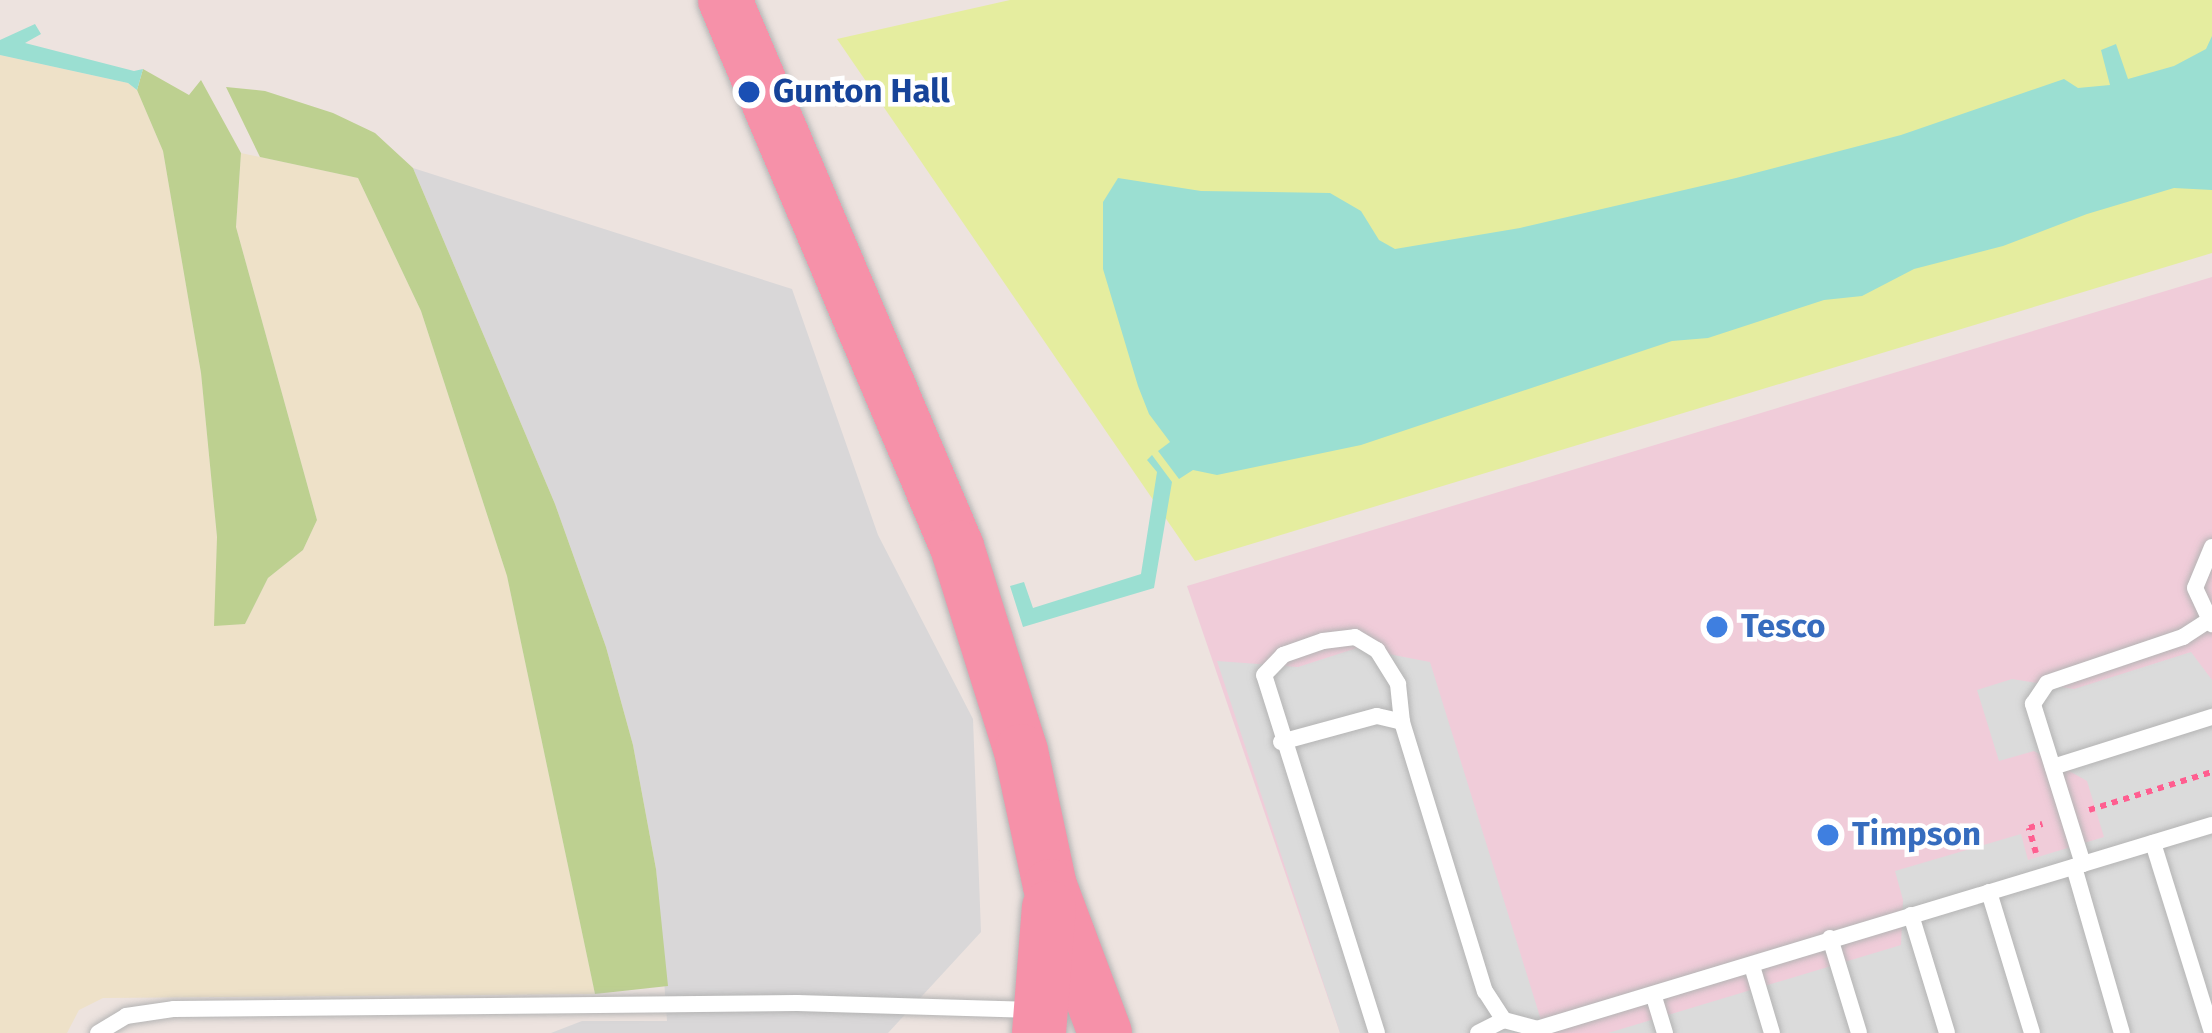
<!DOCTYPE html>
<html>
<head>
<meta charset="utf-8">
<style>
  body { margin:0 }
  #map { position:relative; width:2212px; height:1033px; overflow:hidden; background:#ede3df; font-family:"Fira Sans",sans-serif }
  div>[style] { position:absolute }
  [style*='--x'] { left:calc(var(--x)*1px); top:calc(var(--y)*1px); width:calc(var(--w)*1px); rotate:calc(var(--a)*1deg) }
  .residential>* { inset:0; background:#d9d7d8 }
  .commercial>* { inset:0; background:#f0ccd9 }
  .farmland>* { inset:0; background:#eee1c8 }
  .grass>* { inset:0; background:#e5ed9f }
  .forest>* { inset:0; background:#bdd090 }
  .parking>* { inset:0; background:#dbdbdb }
  .water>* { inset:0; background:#9bdfd2 }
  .path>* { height:6px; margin-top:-3px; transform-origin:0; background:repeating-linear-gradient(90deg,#ff5e90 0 6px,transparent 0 12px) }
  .roads { filter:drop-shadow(0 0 3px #b4b4b4) drop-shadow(0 0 3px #b4b4b4) }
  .service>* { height:16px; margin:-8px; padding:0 8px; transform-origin:8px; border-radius:8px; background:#fff }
  .trunk>* { height:54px; margin:-27px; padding:0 27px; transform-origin:27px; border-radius:27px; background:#f691a9 }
  .dots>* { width:33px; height:33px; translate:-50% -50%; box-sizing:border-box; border:6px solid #fff; border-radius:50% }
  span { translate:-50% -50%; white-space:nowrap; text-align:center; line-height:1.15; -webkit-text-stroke:9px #fff; paint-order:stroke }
  .transit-label { font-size:33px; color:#164399; font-weight:700 }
  .left { translate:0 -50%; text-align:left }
  .shop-label { font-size:33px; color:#366cbe; font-weight:700 }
</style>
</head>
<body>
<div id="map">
  <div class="residential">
    <div style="clip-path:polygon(413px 168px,792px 289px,878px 535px,973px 719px,981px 932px,888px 1033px,551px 1033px,582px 1021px,667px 1021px,656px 869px,633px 745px,606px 647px,555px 504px)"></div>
  </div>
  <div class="commercial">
    <div style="clip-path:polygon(2212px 277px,2212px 1033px,1340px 1033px,1187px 586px)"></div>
  </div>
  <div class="farmland">
    <div style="clip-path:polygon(0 55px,128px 83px,137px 90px,163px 151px,201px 373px,217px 537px,215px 625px,245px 624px,268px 578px,303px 550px,317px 520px,236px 227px,241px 153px,358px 178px,421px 311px,507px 576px,595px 994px,103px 998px,79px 1010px,67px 1033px,0 1033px)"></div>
  </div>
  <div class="grass">
    <div style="clip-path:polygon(1010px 0,2212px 0,2212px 253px,1195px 561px,837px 39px)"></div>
  </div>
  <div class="forest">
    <div style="clip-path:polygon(143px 69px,189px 95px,201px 80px,241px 153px,236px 227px,317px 520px,303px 550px,268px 578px,245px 624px,214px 626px,217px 537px,201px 373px,163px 151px,137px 90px)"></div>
    <div style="clip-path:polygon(226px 87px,265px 91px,333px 113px,375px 133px,413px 168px,555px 504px,606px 647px,633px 745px,656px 869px,668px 986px,595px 994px,507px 576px,421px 311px,358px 178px,260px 157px)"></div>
  </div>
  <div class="parking">
    <div style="clip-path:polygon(1357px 648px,1430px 662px,1545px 1033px,1340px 1033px,1217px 661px,1298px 667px)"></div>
    <div style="clip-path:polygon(2191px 652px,2212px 680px,2212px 1033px,1608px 1033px,1901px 945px,1903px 900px,1895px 871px,2021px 834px,2028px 860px,2104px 837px,2087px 781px,2034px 751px,1999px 761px,1977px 690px,2012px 679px,2074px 689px)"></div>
  </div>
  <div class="water">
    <div style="clip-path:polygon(35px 24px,41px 34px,25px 43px,134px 71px,143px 69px,137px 90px,128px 83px,0 55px,0 40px)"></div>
    <div style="clip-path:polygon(2212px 36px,2212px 190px,2174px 188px,2087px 214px,2003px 246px,1914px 269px,1862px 296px,1824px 300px,1708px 338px,1672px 341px,1361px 445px,1217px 475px,1193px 470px,1179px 479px,1158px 451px,1170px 442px,1149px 414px,1138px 386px,1103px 269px,1103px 202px,1118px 178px,1201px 191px,1330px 193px,1361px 211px,1379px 240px,1395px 249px,1520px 228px,1736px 178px,1901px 135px,2064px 79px,2078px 88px,2110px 85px,2101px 50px,2116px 44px,2128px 79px,2174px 66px,2206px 49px)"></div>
    <div style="clip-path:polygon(1152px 455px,1172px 482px,1154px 588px,1023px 627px,1010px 586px,1024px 582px,1033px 608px,1141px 574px,1157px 472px,1147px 460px)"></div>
  </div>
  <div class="path">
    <div style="--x:2089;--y:810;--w:129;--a:-17.2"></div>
    <div style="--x:2036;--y:853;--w:26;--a:-106"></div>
    <div style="--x:2029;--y:828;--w:14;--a:-17"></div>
  </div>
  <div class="roads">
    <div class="service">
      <div style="--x:2212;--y:547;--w:44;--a:112.5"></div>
      <div style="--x:2195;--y:588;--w:40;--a:65"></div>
      <div style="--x:1281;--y:742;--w:99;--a:-15.2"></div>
      <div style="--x:1377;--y:716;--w:26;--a:13"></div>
      <div style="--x:2053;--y:767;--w:167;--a:-17.5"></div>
      <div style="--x:2153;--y:843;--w:199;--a:72.7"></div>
      <div style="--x:2083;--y:864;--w:168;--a:-107.4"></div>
      <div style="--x:2033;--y:704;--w:25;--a:-56"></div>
      <div style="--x:2047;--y:683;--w:144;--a:-18.7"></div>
      <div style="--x:2183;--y:637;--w:31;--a:-33"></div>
      <div style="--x:2074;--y:867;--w:173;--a:73.9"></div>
      <div style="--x:1989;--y:892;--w:147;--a:73"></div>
      <div style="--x:1911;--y:915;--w:123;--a:73"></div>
      <div style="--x:1830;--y:938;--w:99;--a:73"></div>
      <div style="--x:1752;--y:966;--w:70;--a:73.4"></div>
      <div style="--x:1654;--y:997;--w:38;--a:73"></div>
      <div style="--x:98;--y:1033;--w:33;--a:-31"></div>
      <div style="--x:126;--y:1016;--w:49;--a:-8.3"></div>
      <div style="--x:174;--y:1009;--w:623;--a:-0.55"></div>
      <div style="--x:797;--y:1003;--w:237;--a:1.7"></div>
      <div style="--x:1377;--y:1033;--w:375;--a:-107.5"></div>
      <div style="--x:1264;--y:675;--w:28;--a:-46"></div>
      <div style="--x:1283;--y:655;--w:42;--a:-19.3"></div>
      <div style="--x:1323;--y:641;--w:32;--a:-7"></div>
      <div style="--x:1355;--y:637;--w:26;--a:31"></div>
      <div style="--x:1377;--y:650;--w:40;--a:58"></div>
      <div style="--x:1398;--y:684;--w:38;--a:84"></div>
      <div style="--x:1402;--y:722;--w:282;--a:72.9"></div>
      <div style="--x:1485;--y:991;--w:35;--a:57"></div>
      <div style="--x:1504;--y:1020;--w:34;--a:15"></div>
      <div style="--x:1537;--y:1029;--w:705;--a:-16.82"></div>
      <div style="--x:1478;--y:1033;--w:29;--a:-27"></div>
    </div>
    <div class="trunk">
      <div style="--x:725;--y:0;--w:594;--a:67.02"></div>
      <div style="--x:957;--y:547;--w:214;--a:72.6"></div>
      <div style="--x:1021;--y:751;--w:138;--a:77.9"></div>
      <div style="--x:1050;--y:886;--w:157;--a:69.5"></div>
      <div style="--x:1039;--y:1033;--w:126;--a:-85.5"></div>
    </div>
  </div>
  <div class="dots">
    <div style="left:749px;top:92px;background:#1a4fb4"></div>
    <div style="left:1717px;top:627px;background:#3f7fe0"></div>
    <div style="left:1828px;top:835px;background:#3f7fe0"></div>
  </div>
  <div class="transit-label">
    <span class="left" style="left:773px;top:92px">Gunton Hall</span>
  </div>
  <div class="shop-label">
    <span class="left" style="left:1741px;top:627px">Tesco</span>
    <span class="left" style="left:1852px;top:835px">Timpson</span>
  </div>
</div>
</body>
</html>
